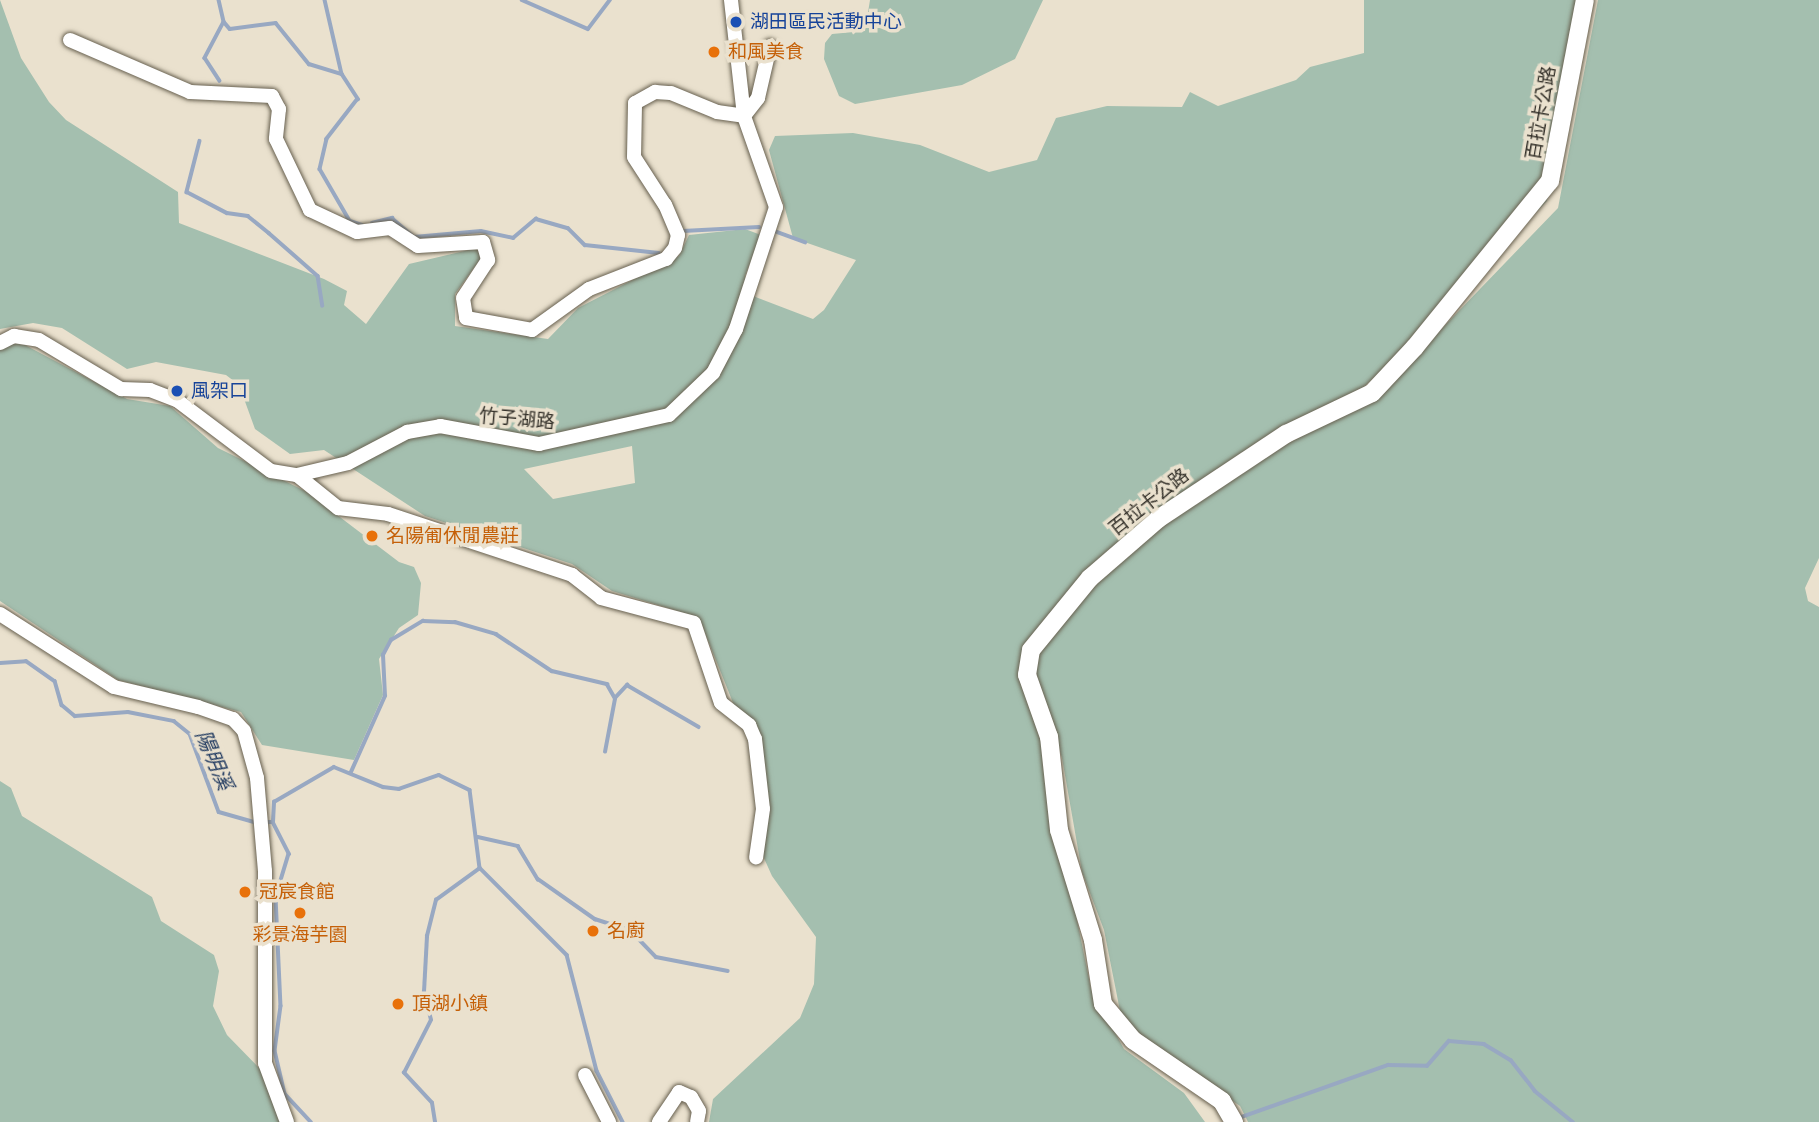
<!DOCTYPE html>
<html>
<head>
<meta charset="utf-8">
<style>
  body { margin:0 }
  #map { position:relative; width:1819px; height:1122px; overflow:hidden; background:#eae1ce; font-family:Arial,"Noto Sans TC",sans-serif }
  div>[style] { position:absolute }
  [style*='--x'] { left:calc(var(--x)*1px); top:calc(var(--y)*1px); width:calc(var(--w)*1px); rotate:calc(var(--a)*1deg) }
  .green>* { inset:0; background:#a4bfaf }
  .stream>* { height:3.5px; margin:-1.75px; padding:0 1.75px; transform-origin:1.75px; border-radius:1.75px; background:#98a8c2 }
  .roads { filter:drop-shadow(0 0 2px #67604f) drop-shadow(0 0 2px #67604f) }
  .minor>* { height:14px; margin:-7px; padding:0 7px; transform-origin:7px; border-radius:7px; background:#fff }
  .major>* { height:18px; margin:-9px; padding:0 9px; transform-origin:9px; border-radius:9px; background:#fff }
  .dots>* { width:19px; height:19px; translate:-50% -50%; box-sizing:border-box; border:4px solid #eae1ce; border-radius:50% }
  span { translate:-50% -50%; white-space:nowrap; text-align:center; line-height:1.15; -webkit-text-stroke:7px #eae1ce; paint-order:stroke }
  .transit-label { font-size:19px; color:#164399 }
  .left { translate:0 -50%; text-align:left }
  .food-label { font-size:19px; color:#c56008 }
  .street-label { font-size:19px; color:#333029 }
  .water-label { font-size:21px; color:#243d62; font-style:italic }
</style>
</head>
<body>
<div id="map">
  <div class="green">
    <div style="clip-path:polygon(evenodd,0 0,21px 58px,49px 102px,66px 120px,178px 192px,179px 223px,324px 279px,347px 291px,344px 305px,366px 324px,409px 264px,477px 248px,481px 258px,455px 294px,455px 326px,548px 339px,578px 308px,679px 256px,689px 235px,745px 229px,761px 235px,745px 276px,753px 296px,813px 319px,824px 310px,856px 260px,793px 238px,769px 150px,775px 136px,853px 133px,920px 145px,989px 172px,1037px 160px,1056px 118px,1107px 106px,1182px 107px,1190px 92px,1218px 106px,1296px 80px,1310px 67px,1364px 53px,1364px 0,1587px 0,1547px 201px,1412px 343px,1348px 401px,1130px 536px,1025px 663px,1091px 989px,1124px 1049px,1184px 1093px,1205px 1122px,709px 1122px,713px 1099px,800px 1018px,814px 984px,816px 937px,772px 876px,758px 845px,764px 780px,703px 628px,694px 616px,612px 591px,572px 564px,425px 516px,324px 450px,290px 454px,255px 429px,239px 385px,226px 375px,156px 362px,127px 369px,62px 328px,33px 323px,0 329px,0 0,632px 446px,635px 483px,553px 499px,524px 469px,632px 446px)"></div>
    <div style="clip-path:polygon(870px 0,1043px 0,1015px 59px,962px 85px,855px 104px,839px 96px,824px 59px,825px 43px,832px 34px,865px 31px)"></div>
    <div style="clip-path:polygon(1598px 0,1819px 0,1819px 558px,1805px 588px,1808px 601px,1819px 607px,1819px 1122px,1248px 1122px,1240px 1106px,1133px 1031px,1120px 1011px,1104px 930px,1082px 872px,1062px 758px,1035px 672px,1036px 655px,1083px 593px,1158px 526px,1230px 475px,1348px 411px,1427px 344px,1558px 208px)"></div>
    <div style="clip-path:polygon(10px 343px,25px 345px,127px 399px,170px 406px,218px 448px,307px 492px,399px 562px,414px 567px,421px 583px,418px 615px,399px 628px,379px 659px,383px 695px,354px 760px,262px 745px,241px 712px,118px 680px,0 601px,0 349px)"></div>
    <div style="clip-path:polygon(0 781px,11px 788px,22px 816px,152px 897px,161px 921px,214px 955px,219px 971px,213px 1006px,227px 1035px,261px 1070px,280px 1122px,0 1122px)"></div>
  </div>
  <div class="stream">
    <div style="--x:219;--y:0;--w:23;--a:77"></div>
    <div style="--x:224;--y:22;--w:41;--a:117.8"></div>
    <div style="--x:205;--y:58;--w:27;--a:57"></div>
    <div style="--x:325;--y:0;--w:76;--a:77.1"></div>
    <div style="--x:342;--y:74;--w:30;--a:57"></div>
    <div style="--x:358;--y:99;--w:51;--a:127.8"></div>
    <div style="--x:327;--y:139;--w:31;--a:103"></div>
    <div style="--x:320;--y:169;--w:60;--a:60"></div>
    <div style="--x:350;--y:221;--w:13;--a:18"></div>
    <div style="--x:522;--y:0;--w:72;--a:23.7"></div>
    <div style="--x:588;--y:29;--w:36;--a:-53"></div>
    <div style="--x:224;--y:22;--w:9;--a:49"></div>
    <div style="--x:230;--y:29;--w:46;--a:-7.4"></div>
    <div style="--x:276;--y:23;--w:53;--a:51.2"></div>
    <div style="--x:309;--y:64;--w:34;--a:17"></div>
    <div style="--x:200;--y:141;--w:53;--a:104.3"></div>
    <div style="--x:187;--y:192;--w:45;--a:27.7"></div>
    <div style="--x:227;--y:213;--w:21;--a:8"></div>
    <div style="--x:248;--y:216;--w:27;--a:39"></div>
    <div style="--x:269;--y:233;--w:65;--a:41.3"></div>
    <div style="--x:318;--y:276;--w:30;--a:81"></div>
    <div style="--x:372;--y:223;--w:21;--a:-14"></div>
    <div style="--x:392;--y:218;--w:29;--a:41"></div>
    <div style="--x:414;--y:237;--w:67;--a:-5.1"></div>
    <div style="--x:481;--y:231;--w:33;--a:12"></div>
    <div style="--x:513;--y:238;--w:30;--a:-40"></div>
    <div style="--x:536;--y:219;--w:33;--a:16"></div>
    <div style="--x:568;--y:228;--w:24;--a:45"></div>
    <div style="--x:585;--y:245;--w:74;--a:6.2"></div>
    <div style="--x:683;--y:231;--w:76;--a:-3"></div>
    <div style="--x:777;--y:232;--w:30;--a:20"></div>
    <div style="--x:0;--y:663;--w:26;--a:-4"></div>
    <div style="--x:26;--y:661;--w:35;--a:35"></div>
    <div style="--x:55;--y:681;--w:25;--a:74"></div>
    <div style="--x:62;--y:705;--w:17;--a:40"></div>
    <div style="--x:75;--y:716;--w:53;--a:-4.3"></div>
    <div style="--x:128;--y:712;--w:47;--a:11.1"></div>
    <div style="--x:174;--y:721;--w:21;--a:39"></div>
    <div style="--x:190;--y:734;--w:83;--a:69.6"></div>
    <div style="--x:219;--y:812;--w:41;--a:15.8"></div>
    <div style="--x:605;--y:752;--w:54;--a:-79.3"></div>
    <div style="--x:351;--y:772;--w:83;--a:-65.9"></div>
    <div style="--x:385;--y:696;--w:41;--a:-92.8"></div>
    <div style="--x:383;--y:655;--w:17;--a:-62"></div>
    <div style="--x:391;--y:640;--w:37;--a:-31"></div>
    <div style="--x:423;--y:621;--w:32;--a:2"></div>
    <div style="--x:455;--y:622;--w:43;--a:16.3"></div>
    <div style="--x:496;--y:634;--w:67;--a:33.5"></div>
    <div style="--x:552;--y:671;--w:57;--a:13.3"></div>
    <div style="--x:607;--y:684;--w:16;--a:60"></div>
    <div style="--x:615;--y:698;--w:18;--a:-47"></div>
    <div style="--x:627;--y:685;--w:83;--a:30.3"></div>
    <div style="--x:266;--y:822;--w:7;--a:0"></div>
    <div style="--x:273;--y:822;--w:36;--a:63"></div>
    <div style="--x:289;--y:854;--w:45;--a:106.8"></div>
    <div style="--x:276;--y:897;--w:109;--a:87.4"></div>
    <div style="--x:281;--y:1006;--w:45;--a:97.6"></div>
    <div style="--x:275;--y:1051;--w:44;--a:76.9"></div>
    <div style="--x:285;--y:1094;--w:38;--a:47"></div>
    <div style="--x:273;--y:822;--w:20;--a:-87"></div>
    <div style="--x:274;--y:802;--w:69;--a:-30.3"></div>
    <div style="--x:334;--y:767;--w:53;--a:22.2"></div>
    <div style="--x:383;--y:787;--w:16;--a:7"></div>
    <div style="--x:399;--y:789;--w:42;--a:-19.3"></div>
    <div style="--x:439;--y:775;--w:34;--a:26"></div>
    <div style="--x:470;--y:790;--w:79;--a:82.7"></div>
    <div style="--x:480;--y:868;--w:123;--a:45"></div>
    <div style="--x:567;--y:955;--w:120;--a:75.5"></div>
    <div style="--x:597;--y:1071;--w:57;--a:63"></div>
    <div style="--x:478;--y:837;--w:41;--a:12.7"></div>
    <div style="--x:518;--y:846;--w:39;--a:59"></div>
    <div style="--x:538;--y:879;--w:70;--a:35.1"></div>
    <div style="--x:595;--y:919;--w:38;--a:18"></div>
    <div style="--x:631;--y:931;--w:36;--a:46"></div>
    <div style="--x:656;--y:957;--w:73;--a:11"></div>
    <div style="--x:1239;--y:1118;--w:158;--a:-19.6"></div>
    <div style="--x:1388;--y:1065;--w:39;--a:1"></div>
    <div style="--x:1427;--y:1066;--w:33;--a:-49"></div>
    <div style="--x:1449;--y:1041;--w:35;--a:5"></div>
    <div style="--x:1484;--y:1044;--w:31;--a:31"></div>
    <div style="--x:1511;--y:1060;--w:39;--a:52"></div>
    <div style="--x:1535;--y:1091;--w:49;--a:39.2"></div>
    <div style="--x:435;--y:1122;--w:19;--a:-99"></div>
    <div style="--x:432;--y:1103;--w:41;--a:-133"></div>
    <div style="--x:404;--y:1073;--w:59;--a:-63"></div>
    <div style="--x:431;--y:1020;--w:29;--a:-104"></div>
    <div style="--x:424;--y:992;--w:56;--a:-86.9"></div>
    <div style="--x:427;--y:936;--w:37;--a:-76"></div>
    <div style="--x:436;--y:900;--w:54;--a:-36"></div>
  </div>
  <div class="roads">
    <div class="minor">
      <div style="--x:70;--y:40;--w:131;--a:23.4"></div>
      <div style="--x:190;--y:92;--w:82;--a:2.8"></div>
      <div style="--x:272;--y:96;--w:15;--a:62"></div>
      <div style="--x:279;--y:109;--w:30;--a:96"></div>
      <div style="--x:276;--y:139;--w:79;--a:64.4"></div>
      <div style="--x:310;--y:210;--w:52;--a:25.1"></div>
      <div style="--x:357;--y:232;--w:33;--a:-7"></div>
      <div style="--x:390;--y:228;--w:33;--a:33"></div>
      <div style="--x:418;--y:246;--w:65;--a:-3.5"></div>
      <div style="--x:483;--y:242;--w:19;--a:74"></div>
      <div style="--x:488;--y:260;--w:45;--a:123.3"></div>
      <div style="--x:463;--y:298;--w:20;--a:81"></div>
      <div style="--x:466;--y:318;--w:67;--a:10.3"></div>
      <div style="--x:532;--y:330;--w:70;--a:-35.7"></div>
      <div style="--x:589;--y:289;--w:83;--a:-21.3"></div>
      <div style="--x:666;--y:259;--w:14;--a:-51"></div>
      <div style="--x:675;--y:248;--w:13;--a:-77"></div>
      <div style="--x:678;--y:235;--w:33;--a:-113"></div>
      <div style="--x:665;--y:205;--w:57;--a:-122.9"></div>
      <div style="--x:634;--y:157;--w:54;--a:-88.9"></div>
      <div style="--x:635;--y:103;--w:23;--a:-29"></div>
      <div style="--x:655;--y:92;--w:16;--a:4"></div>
      <div style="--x:671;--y:93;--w:50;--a:22.4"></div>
      <div style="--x:717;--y:112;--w:27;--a:8"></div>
      <div style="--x:744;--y:116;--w:23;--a:-52"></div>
      <div style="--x:758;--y:98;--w:53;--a:-77"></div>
      <div style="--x:0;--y:343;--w:16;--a:-27"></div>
      <div style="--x:14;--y:336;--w:25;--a:9"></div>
      <div style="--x:39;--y:340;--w:96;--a:30.9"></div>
      <div style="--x:121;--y:389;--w:29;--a:2"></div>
      <div style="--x:150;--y:390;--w:30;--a:21"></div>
      <div style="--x:178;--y:401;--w:116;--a:37"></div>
      <div style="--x:271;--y:471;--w:26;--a:9"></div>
      <div style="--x:297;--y:475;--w:52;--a:-13.2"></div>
      <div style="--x:348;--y:463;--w:67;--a:-27.7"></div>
      <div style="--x:407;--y:432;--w:34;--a:-10"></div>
      <div style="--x:440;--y:426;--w:101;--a:10.3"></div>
      <div style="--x:539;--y:444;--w:133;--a:-12.6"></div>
      <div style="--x:669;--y:415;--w:61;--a:-43.7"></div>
      <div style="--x:713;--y:373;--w:50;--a:-62.4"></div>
      <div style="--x:736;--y:329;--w:128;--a:-71.8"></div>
      <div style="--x:776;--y:207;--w:96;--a:-109.4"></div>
      <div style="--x:744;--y:116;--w:117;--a:-96.4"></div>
      <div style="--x:297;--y:475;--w:53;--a:38.8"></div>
      <div style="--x:338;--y:508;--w:50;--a:6.8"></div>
      <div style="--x:388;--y:514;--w:194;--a:18.3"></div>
      <div style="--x:572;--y:575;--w:37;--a:38"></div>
      <div style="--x:601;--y:598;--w:96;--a:15"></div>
      <div style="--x:694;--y:623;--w:84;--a:71.4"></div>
      <div style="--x:721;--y:703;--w:36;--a:38"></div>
      <div style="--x:749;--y:725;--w:15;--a:67"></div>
      <div style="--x:755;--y:739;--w:70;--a:83.5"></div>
      <div style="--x:763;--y:809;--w:49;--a:98.1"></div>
      <div style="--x:0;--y:614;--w:135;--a:32.6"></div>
      <div style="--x:114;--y:687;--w:86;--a:13.4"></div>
      <div style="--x:198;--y:707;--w:37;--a:19"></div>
      <div style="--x:233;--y:719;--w:16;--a:47"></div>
      <div style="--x:244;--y:731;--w:49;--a:74.5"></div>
      <div style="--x:257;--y:778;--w:93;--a:85.1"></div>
      <div style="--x:265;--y:871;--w:192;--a:90"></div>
      <div style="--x:265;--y:1063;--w:63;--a:69.6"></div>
      <div style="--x:585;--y:1075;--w:53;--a:62.9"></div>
      <div style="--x:659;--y:1122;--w:36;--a:-56"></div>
      <div style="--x:679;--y:1092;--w:13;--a:23"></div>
      <div style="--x:691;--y:1097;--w:16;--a:60"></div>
      <div style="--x:699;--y:1111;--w:11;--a:100"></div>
    </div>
    <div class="major">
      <div style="--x:1234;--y:1122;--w:24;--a:-120"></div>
      <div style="--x:1222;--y:1101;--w:108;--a:-145.6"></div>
      <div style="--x:1133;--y:1040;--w:47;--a:-129.8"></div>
      <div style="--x:1103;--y:1004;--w:65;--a:-98.9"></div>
      <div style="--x:1093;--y:940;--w:115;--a:-107.2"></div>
      <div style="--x:1059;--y:830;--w:94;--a:-96.1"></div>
      <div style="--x:1049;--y:737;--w:66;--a:-109.5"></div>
      <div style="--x:1027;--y:675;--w:25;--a:-81"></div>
      <div style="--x:1031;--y:650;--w:93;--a:-50.7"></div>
      <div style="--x:1090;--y:578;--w:90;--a:-40.9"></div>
      <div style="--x:1158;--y:519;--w:154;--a:-33.6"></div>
      <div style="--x:1286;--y:434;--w:95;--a:-25.5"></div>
      <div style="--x:1372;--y:393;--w:63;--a:-46.9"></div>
      <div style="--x:1415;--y:347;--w:214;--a:-50.9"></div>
      <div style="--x:1550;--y:181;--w:184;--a:-79.1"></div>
    </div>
  </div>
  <div class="dots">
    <div style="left:736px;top:22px;background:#1a4fb4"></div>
    <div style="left:714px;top:52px;background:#e8710a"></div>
    <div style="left:177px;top:391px;background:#1a4fb4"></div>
    <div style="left:372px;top:536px;background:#e8710a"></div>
    <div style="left:245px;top:892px;background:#e8710a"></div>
    <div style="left:300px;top:913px;background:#e8710a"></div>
    <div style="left:593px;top:931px;background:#e8710a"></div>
    <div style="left:398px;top:1004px;background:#e8710a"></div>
  </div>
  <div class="transit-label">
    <span class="left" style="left:750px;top:22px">湖田區民活動中心</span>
    <span class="left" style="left:191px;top:391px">風架口</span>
  </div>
  <div class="food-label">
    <span class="left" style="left:728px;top:52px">和風美食</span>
    <span class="left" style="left:386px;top:536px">名陽匍休閒農莊</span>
    <span class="left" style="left:259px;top:892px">冠宸食館</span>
    <span class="left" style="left:607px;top:931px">名廚</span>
    <span style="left:300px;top:935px">彩景海芋園</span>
    <span class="left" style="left:412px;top:1004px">頂湖小鎮</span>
  </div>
  <div class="street-label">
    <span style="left:1541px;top:113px;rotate:-80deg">百拉卡公路</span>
    <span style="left:517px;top:419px;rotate:5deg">竹子湖路</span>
    <span style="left:1149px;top:502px;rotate:-38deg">百拉卡公路</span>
  </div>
  <div class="water-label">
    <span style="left:214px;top:760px;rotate:67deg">陽明溪</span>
  </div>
</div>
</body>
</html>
